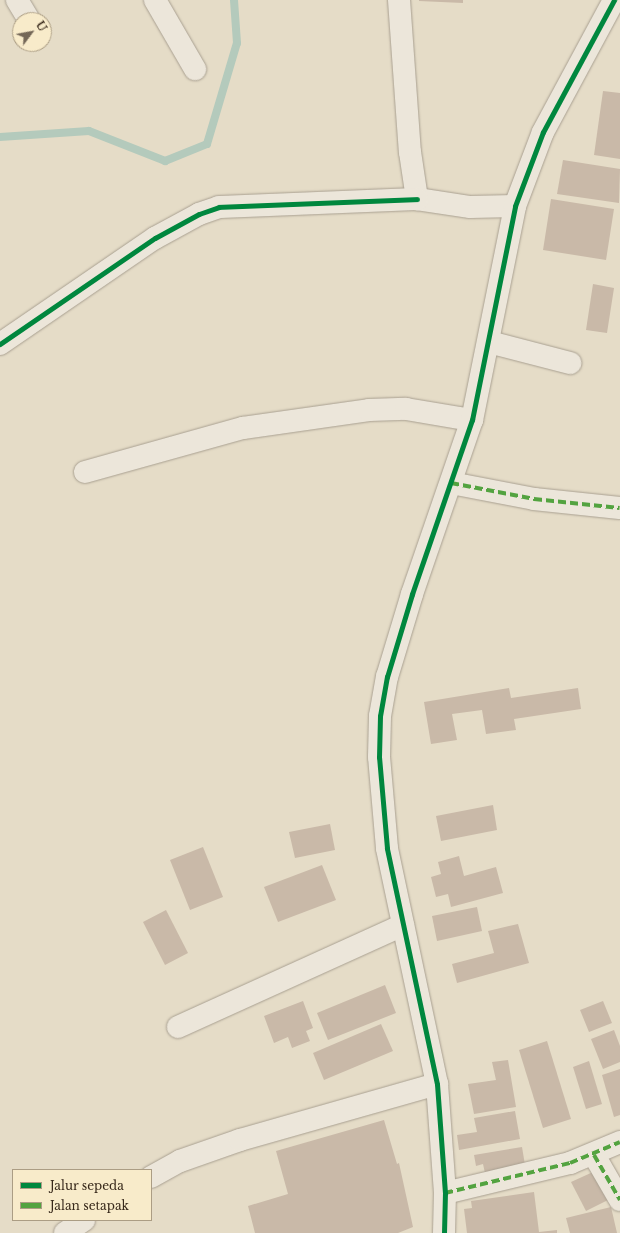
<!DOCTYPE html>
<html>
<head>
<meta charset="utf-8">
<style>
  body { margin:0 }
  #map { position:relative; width:620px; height:1233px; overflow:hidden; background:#e5dcc7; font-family:"Libre Baskerville",serif }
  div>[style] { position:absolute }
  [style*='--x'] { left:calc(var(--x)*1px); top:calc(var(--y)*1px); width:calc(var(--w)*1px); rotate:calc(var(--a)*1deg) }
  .stream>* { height:8px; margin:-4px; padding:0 4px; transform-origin:4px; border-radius:4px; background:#b4cabc }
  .building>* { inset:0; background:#c9b9a8 }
  .roads { filter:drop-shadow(0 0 1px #a9a091) drop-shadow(0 0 1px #a9a091) }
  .minor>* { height:22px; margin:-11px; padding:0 11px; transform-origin:11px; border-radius:11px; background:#ece6da }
  .quiet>* { height:4px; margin-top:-2px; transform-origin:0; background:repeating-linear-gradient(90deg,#53a340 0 8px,transparent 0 12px) }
  .cycleway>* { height:5px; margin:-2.5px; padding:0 2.5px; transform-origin:2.5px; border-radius:2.5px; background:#00873e }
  span { translate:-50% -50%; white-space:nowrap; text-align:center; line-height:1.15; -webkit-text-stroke:3px #f8ebca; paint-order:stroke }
  .legend { position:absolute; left:12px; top:1169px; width:140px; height:52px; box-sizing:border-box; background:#f8ebca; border:1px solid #ab9d84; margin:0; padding:5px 7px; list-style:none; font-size:12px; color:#37281a }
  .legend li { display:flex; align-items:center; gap:8px; height:20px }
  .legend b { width:20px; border:1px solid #ab9d84 }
  .north { position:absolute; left:12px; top:12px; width:40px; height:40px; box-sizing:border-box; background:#f8ebca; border:1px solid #ab9d84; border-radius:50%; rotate:58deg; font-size:11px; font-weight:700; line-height:16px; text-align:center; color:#37281a }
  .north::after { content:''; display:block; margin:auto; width:14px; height:18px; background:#746757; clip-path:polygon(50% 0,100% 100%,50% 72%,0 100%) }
</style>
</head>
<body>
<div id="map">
  <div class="stream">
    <div style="--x:0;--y:137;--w:89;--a:-3.9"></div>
    <div style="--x:89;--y:131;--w:82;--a:21.5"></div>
    <div style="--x:165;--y:161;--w:45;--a:-22"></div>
    <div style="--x:207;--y:144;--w:105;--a:-73.5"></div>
    <div style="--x:237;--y:43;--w:43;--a:-94"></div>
  </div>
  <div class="building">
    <div style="clip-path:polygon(419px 0,463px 0,463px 3px,419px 1px)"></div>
    <div style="clip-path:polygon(603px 91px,620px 93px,620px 159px,594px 155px)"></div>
    <div style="clip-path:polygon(563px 160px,620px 169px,619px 203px,557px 194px)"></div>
    <div style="clip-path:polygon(551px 199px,614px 209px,606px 260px,543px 250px)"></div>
    <div style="clip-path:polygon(593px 284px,614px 288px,607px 333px,586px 330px)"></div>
    <div style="clip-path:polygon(509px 688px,511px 698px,578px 688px,581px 709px,514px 719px,516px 730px,486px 734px,482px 710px,452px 714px,457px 740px,431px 744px,424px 702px)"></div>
    <div style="clip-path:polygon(493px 805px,497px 830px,441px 841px,436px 816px)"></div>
    <div style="clip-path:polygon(330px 824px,335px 850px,295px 858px,289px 832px)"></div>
    <div style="clip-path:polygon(203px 847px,223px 897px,190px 910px,170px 860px)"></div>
    <div style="clip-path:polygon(459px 856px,464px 876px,496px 867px,503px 893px,451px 907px,448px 894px,436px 897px,431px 877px,441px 874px,438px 862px)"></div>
    <div style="clip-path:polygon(322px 865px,336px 900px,278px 922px,264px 887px)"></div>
    <div style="clip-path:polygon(477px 907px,482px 931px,437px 941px,432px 916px)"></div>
    <div style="clip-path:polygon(166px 910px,188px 953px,165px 965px,143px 922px)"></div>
    <div style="clip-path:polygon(518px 924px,529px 963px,457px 983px,452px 964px,494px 953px,488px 931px)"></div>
    <div style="clip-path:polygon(385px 985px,396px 1013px,328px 1040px,317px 1013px)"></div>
    <div style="clip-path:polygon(303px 1001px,313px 1028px,306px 1031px,310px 1041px,292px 1048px,288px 1037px,274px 1043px,264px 1016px)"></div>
    <div style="clip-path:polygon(603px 1001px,612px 1023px,589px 1032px,580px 1010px)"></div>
    <div style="clip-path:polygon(381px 1024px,393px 1051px,324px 1080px,313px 1053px)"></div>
    <div style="clip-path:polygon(614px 1030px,620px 1046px,620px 1062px,603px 1069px,591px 1039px)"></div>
    <div style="clip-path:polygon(547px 1041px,571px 1119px,543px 1128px,519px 1050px)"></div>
    <div style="clip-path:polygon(508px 1060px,516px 1107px,474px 1114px,468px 1084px,496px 1080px,492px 1062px)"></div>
    <div style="clip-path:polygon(589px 1061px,602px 1104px,586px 1109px,573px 1067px)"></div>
    <div style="clip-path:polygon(620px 1069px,620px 1115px,614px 1117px,602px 1075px)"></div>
    <div style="clip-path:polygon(515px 1111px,520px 1139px,459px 1150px,457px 1135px,477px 1132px,474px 1118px)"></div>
    <div style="clip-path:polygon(384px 1120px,397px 1164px,399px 1163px,413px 1227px,398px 1233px,255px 1233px,248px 1206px,288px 1194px,276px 1151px)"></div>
    <div style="clip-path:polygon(522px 1147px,526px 1171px,486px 1178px,483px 1164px,476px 1166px,474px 1155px)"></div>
    <div style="clip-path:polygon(593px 1172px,608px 1200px,586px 1211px,571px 1182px)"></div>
    <div style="clip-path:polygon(534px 1192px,539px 1232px,557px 1230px,557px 1233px,467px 1233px,464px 1209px,472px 1208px,471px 1201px)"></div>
    <div style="clip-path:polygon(611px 1207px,617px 1233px,570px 1233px,566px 1218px)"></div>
  </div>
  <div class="roads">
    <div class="minor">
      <div style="--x:17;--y:0;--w:23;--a:59"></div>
      <div style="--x:155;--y:0;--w:80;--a:59.9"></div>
      <div style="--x:399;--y:0;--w:152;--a:85.9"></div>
      <div style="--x:410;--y:152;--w:48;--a:81.5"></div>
      <div style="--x:417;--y:199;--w:54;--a:8.6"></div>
      <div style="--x:470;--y:207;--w:45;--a:-1.3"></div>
      <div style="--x:489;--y:342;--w:84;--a:14.5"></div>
      <div style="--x:0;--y:344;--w:188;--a:-34.4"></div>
      <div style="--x:155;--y:238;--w:50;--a:-28.6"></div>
      <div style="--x:199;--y:214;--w:21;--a:-19"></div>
      <div style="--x:219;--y:207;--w:198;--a:-2.3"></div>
      <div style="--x:85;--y:472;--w:164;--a:-15.6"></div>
      <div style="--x:243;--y:428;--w:127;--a:-8.1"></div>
      <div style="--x:369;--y:410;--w:37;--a:-2"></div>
      <div style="--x:406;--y:409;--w:67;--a:9.5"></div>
      <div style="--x:451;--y:483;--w:85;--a:10.9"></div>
      <div style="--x:534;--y:499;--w:86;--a:6"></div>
      <div style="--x:178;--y:1027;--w:247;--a:-24.4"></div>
      <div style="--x:594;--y:1155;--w:52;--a:60"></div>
      <div style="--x:151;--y:1177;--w:33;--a:-29"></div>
      <div style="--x:180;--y:1161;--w:64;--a:-19.3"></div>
      <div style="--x:240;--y:1140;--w:205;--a:-15.9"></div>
      <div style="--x:445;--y:1193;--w:129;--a:-13.5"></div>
      <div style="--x:570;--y:1163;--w:54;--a:-22.8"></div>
      <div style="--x:65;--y:1233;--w:23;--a:-34"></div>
      <div style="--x:444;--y:1233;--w:40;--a:-88.6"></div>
      <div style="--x:445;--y:1193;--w:109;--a:-94.2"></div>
      <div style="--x:437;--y:1084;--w:241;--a:-102"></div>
      <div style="--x:387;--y:848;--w:91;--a:-95"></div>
      <div style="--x:379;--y:757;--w:41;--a:-88.6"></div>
      <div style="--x:380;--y:716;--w:40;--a:-80"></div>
      <div style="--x:387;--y:677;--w:87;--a:-73.2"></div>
      <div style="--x:412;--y:594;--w:184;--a:-71"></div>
      <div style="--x:472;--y:420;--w:218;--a:-78.6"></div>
      <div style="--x:515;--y:206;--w:79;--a:-69.3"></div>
      <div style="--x:543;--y:132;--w:150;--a:-61.7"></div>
    </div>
  </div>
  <div class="quiet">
    <div style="--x:451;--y:483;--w:85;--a:10.9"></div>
    <div style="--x:534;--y:499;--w:86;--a:6"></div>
    <div style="--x:594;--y:1155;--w:52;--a:60"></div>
    <div style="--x:445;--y:1193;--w:129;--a:-13.5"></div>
    <div style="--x:570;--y:1163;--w:54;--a:-22.8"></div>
  </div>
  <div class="cycleway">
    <div style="--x:0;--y:344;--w:188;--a:-34.4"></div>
    <div style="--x:155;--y:238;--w:50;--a:-28.6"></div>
    <div style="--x:199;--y:214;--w:21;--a:-19"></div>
    <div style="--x:219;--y:207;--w:198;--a:-2.3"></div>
    <div style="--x:444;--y:1233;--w:40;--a:-88.6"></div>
    <div style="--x:445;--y:1193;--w:109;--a:-94.2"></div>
    <div style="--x:437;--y:1084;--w:241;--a:-102"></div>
    <div style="--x:387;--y:848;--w:91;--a:-95"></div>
    <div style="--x:379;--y:757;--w:41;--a:-88.6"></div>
    <div style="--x:380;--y:716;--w:40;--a:-80"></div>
    <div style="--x:387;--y:677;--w:87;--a:-73.2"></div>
    <div style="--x:412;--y:594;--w:184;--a:-71"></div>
    <div style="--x:472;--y:420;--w:218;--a:-78.6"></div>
    <div style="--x:515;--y:206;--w:79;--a:-69.3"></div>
    <div style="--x:543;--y:132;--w:150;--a:-61.7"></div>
  </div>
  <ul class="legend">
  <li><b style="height:5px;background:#00873e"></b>Jalur sepeda</li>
  <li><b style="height:5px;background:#53a340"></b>Jalan setapak</li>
  </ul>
  <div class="north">U</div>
</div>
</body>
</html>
